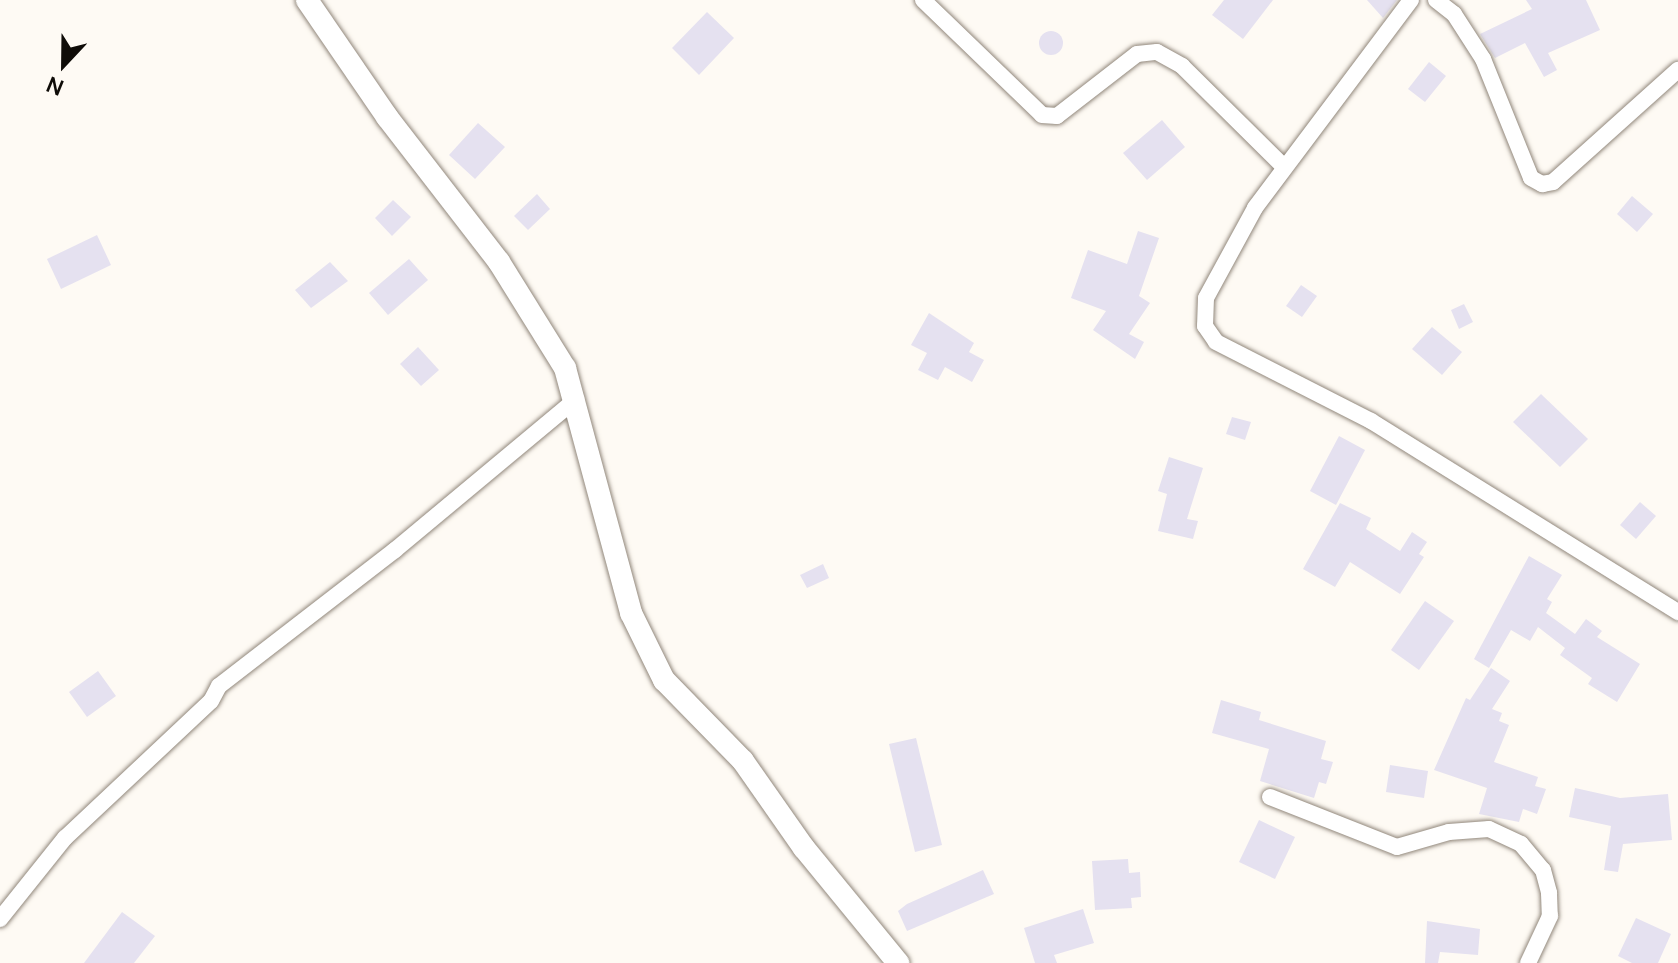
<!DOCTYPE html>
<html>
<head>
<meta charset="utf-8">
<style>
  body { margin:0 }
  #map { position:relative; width:1678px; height:963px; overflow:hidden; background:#fefaf4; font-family:Manrope,sans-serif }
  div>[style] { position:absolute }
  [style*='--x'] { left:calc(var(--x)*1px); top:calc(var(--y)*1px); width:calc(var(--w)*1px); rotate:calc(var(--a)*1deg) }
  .building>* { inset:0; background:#e5e1f0 }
  .round { border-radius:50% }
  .roads { filter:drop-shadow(0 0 2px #91877b) drop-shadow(0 0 2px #91877b) }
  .street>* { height:16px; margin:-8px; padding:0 8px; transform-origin:8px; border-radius:8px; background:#fff }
  .secondary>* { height:22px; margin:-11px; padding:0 11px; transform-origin:11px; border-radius:11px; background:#fff }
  span { translate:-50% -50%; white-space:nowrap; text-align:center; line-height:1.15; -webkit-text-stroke:7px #fefaf4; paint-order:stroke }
  .north { position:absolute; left:24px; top:24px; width:80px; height:80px; -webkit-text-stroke:6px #fefaf4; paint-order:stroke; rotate:202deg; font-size:22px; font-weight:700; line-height:32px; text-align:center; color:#0f0c08 }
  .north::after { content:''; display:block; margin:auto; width:28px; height:36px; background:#0f0c08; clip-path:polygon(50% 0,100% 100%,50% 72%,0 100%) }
</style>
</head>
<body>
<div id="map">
  <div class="building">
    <div style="clip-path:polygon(1224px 0,1273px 0,1243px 39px,1212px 15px)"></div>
    <div style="clip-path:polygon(1367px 0,1397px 0,1383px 18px)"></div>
    <div style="clip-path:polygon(1526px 0,1586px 0,1600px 30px,1548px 53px,1557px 70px,1544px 77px,1525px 43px,1495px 58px,1480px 34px,1532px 9px)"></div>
    <div style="clip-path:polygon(707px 12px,734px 38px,699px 75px,672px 48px)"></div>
    <div class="round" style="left:1039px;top:31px;width:24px;height:24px"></div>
    <div style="clip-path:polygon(1429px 62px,1446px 76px,1425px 102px,1408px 89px)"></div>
    <div style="clip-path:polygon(1162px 120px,1185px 147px,1147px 180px,1123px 153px)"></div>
    <div style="clip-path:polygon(478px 123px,505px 147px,475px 179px,449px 155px)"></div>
    <div style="clip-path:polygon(537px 194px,550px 209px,528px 230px,514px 216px)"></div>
    <div style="clip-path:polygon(1632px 196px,1653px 214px,1637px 232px,1617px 214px)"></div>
    <div style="clip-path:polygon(393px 200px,411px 217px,392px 236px,375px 218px)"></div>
    <div style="clip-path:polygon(1138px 231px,1159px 238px,1139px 296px,1150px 303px,1129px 334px,1144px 342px,1135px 359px,1093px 330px,1106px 311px,1071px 298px,1088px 250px,1127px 264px)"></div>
    <div style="clip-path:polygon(97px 235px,111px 265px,61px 289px,47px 259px)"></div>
    <div style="clip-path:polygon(409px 259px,428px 280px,388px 315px,369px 293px)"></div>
    <div style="clip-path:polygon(330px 262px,348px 281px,311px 308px,295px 290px)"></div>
    <div style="clip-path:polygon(1301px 285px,1317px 296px,1302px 317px,1286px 306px)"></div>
    <div style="clip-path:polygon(1464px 304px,1473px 322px,1459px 329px,1451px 310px)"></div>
    <div style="clip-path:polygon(929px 313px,974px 343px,969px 352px,984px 360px,972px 382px,945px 367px,938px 380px,918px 370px,927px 353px,911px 345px)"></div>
    <div style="clip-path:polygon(1432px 327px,1462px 352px,1442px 375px,1412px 349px)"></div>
    <div style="clip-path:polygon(418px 347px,439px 370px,421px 386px,400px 364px)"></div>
    <div style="clip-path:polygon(1541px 394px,1588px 439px,1560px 467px,1513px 422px)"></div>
    <div style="clip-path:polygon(1232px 417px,1251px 422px,1245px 440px,1226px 434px)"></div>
    <div style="clip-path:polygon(1339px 436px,1365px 450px,1336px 505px,1310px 491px)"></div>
    <div style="clip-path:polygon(1169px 457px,1203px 468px,1187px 519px,1198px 521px,1193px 539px,1158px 531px,1167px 494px,1158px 491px)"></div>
    <div style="clip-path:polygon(1640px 502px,1656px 516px,1636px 539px,1620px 525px)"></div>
    <div style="clip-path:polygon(1340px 503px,1371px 518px,1366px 529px,1400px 551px,1412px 532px,1427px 542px,1419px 554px,1424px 557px,1400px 594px,1350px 562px,1335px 587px,1303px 569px)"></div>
    <div style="clip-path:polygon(1529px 556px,1562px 575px,1547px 599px,1552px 602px,1546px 613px,1575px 634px,1586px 619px,1602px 631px,1597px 637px,1640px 664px,1617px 702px,1588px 684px,1592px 678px,1560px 655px,1565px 648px,1538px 627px,1530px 641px,1511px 630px,1489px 668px,1474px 659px)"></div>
    <div style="clip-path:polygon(823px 564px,829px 578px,807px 588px,800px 575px)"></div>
    <div style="clip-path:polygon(1425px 601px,1454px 621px,1419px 670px,1391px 650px)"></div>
    <div style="clip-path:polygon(1491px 668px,1510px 681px,1492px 709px,1502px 713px,1499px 721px,1509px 725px,1494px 762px,1538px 777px,1535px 786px,1546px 789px,1537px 814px,1523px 809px,1519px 822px,1479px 814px,1487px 788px,1434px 770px,1466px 698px,1470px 700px)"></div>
    <div style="clip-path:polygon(98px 671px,116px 696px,87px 717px,69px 692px)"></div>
    <div style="clip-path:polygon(1221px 700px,1261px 712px,1259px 720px,1326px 741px,1321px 759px,1333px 762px,1326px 784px,1319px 782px,1314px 798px,1260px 781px,1269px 749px,1212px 733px)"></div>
    <div style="clip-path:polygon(916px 738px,942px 845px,915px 852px,889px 744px)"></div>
    <div style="clip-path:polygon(1390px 765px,1428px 771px,1424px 798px,1386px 792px)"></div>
    <div style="clip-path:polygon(1575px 788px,1620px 798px,1668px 794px,1672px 840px,1623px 844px,1618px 872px,1604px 870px,1611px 826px,1569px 817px)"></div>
    <div style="clip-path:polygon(1259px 820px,1295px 837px,1275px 879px,1239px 862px)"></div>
    <div style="clip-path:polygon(1128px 859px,1129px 873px,1140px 872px,1141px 897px,1131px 898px,1132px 908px,1095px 910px,1092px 861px)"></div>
    <div style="clip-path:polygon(983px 870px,994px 894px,907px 931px,898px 911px,907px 904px)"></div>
    <div style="clip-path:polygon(1083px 909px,1094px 943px,1054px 955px,1057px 963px,1035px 963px,1024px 928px)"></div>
    <div style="clip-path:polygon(122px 912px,155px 936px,134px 963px,84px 963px)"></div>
    <div style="clip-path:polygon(1636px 918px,1671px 934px,1658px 963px,1632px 963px,1618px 956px)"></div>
    <div style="clip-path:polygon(1427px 921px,1480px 929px,1478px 955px,1440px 952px,1438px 963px,1425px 963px)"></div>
  </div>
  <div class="roads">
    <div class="street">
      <div style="--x:923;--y:0;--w:165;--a:44"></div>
      <div style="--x:1042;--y:115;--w:15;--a:4"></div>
      <div style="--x:1057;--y:116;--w:101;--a:-37.8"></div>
      <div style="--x:1137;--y:54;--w:20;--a:-6"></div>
      <div style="--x:1157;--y:52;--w:29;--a:29"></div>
      <div style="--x:1182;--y:66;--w:144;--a:44.7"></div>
      <div style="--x:1411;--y:0;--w:260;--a:126.9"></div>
      <div style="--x:1255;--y:208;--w:102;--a:118.6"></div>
      <div style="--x:1206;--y:298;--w:28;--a:92"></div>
      <div style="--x:1205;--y:326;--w:19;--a:55"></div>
      <div style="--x:1216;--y:342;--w:174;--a:27"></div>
      <div style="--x:1371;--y:421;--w:362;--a:31.9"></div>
      <div style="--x:1436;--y:0;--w:23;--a:38"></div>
      <div style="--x:1454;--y:14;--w:54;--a:57.2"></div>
      <div style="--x:1483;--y:59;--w:128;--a:68"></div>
      <div style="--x:1531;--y:178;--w:13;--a:29"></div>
      <div style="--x:1542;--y:184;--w:11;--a:-10"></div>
      <div style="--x:1553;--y:182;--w:168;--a:-41.9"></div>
      <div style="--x:1270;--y:797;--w:136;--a:21.5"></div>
      <div style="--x:1397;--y:847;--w:54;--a:-16.1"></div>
      <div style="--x:1449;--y:832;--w:40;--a:-4.3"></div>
      <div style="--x:1489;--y:829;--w:35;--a:25"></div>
      <div style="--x:1521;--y:844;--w:34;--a:50"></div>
      <div style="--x:1543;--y:870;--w:24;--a:75"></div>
      <div style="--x:1549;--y:893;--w:23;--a:88"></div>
      <div style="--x:1550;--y:916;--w:52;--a:115.1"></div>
      <div style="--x:0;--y:919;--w:104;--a:-51.3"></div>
      <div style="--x:65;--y:838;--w:200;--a:-43.2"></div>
      <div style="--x:211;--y:701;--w:17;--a:-62"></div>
      <div style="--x:219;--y:686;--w:222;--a:-37.7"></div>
      <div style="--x:395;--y:550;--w:236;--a:-39.8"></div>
    </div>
    <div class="secondary">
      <div style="--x:307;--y:0;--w:142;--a:55.6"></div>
      <div style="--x:387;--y:117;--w:183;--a:52.3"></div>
      <div style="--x:499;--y:262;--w:125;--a:58.1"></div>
      <div style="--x:565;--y:368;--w:254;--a:74.9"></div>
      <div style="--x:631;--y:613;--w:75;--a:63.8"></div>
      <div style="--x:664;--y:680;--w:113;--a:45.7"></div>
      <div style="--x:743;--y:761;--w:106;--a:55"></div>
      <div style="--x:804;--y:848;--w:149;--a:50.7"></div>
    </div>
  </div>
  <div class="north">N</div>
</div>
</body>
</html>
